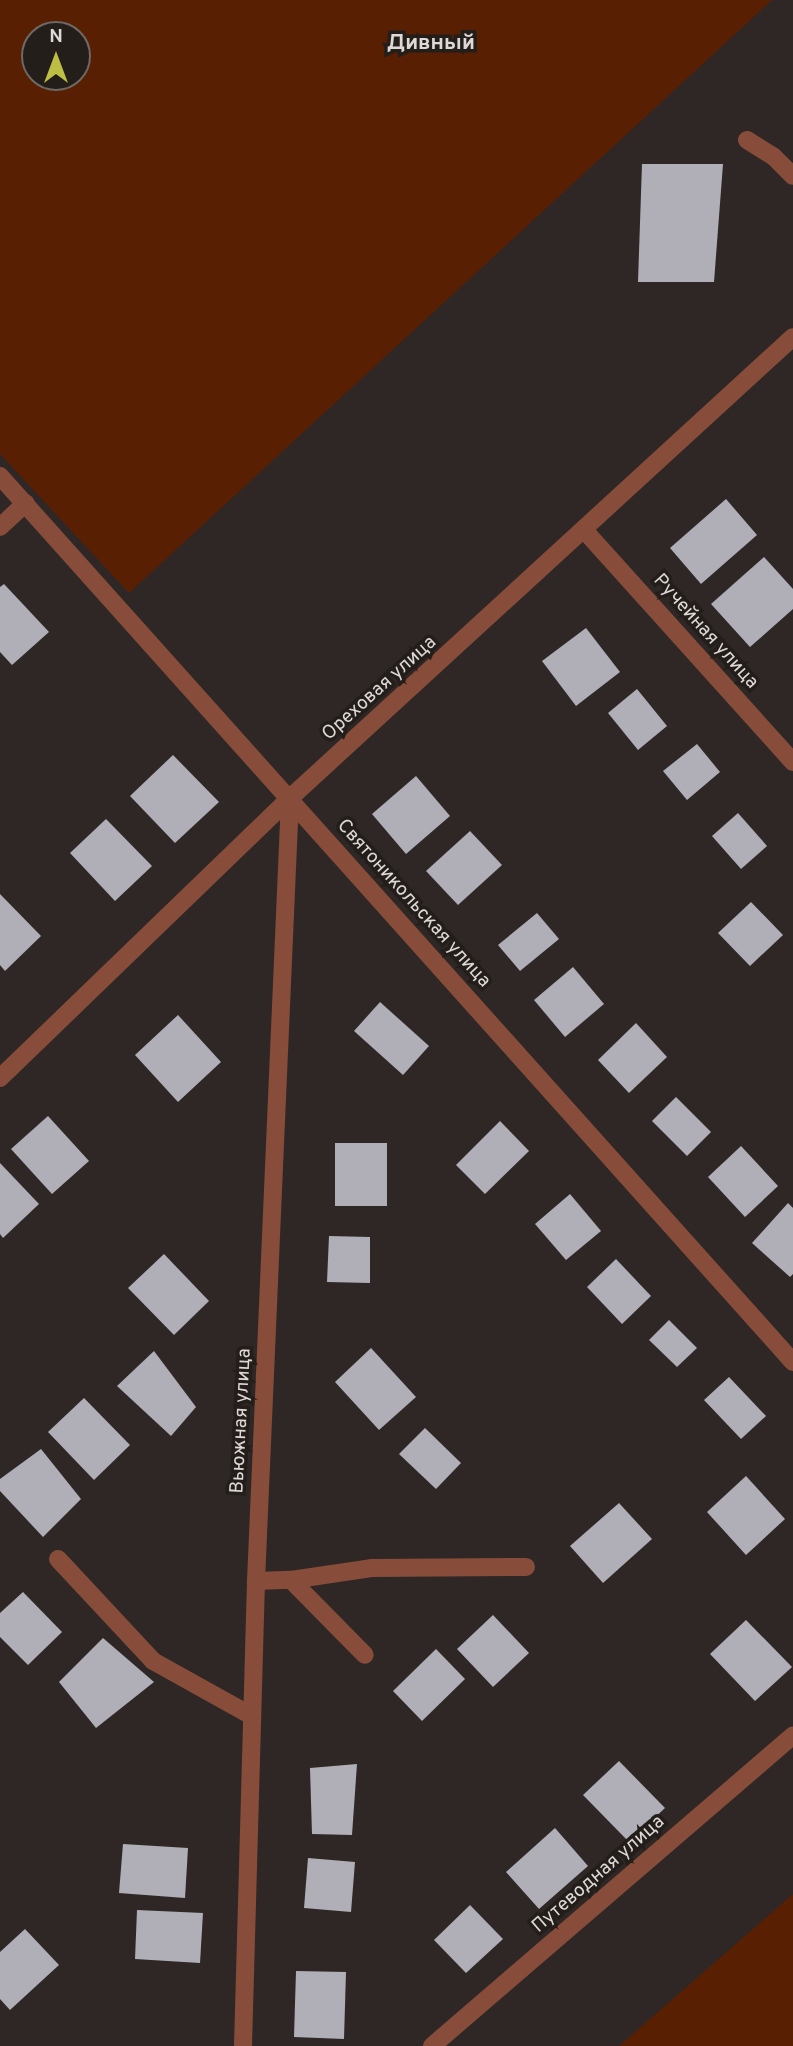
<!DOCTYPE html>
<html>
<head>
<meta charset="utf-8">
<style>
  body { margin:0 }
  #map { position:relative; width:793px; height:2046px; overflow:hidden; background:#2e2725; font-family:Overpass,sans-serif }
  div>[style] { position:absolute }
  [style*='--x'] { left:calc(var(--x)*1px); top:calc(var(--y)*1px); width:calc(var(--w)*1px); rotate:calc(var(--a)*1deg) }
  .green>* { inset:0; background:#591f03 }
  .building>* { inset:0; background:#b0afb7 }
  .minor>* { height:18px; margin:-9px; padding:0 9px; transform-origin:9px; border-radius:9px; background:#874d3a }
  span { translate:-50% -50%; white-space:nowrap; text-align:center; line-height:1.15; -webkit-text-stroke:7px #241e1b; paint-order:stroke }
  .street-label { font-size:19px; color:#ded9d7 }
  .neighbourhood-label { font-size:21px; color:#ded9d7; font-weight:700 }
  .north { position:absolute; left:21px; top:21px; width:70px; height:70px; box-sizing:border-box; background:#241e1b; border:2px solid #6e6966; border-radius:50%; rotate:0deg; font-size:19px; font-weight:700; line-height:28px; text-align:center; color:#ded9d7 }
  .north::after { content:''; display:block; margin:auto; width:24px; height:32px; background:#bcbf44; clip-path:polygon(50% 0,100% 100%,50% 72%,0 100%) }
</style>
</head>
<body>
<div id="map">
  <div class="green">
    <div style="clip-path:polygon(evenodd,0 0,772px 0,129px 593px,0 454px,0 0,77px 35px,77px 77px,35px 77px,35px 35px,77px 35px)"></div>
    <div style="clip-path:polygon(793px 1894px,793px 2046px,619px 2046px)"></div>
  </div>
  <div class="building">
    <div style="clip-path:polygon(642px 164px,723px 164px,714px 282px,638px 282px)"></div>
    <div style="clip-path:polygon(726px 499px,757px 535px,701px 584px,670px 548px)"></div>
    <div style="clip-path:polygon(764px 557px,793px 589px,793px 609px,750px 647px,711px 604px)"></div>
    <div style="clip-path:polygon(4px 584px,49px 632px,12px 665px,0 652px,0 587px)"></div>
    <div style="clip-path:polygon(586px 628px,620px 672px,576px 706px,542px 661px)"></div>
    <div style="clip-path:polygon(637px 689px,667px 726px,638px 750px,608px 713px)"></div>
    <div style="clip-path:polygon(697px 744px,720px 772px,687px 800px,663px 771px)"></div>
    <div style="clip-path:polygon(173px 755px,219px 802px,175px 843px,130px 796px)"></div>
    <div style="clip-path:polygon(416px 776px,450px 816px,406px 854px,372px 814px)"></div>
    <div style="clip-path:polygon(738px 813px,767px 846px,741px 869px,712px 836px)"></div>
    <div style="clip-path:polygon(106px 819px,152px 866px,115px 901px,70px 853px)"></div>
    <div style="clip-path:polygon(470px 831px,502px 865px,458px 905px,426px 871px)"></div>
    <div style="clip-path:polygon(0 894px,41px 936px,5px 971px,0 965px)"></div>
    <div style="clip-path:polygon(751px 902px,783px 935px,750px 966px,718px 933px)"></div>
    <div style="clip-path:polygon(537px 913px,559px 939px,520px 971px,498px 945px)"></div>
    <div style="clip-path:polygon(573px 967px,604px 1004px,565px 1037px,534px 1000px)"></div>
    <div style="clip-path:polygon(380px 1002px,429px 1046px,403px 1075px,354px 1031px)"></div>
    <div style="clip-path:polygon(178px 1015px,221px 1062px,178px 1102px,135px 1055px)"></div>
    <div style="clip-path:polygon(636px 1023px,667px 1057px,629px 1093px,598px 1060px)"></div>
    <div style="clip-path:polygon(676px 1097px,711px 1132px,687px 1156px,652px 1121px)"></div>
    <div style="clip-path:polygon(48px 1116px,89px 1161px,52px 1194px,11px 1149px)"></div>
    <div style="clip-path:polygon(500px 1121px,529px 1151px,485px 1194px,456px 1165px)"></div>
    <div style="clip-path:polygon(335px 1143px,387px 1143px,387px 1206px,335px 1206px)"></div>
    <div style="clip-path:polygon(741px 1146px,778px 1186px,745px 1217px,708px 1177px)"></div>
    <div style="clip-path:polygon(0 1163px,39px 1204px,3px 1238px,0 1234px)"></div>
    <div style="clip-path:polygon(570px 1194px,601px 1231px,566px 1260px,535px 1224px)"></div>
    <div style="clip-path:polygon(788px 1203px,793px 1208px,793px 1274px,790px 1277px,752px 1243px)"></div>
    <div style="clip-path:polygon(329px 1236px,370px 1237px,370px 1283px,327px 1282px)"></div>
    <div style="clip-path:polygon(164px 1254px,209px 1301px,174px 1335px,128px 1288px)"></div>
    <div style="clip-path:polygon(616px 1259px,651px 1296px,622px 1324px,587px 1287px)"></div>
    <div style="clip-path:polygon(669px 1320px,697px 1348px,677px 1367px,649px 1340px)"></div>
    <div style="clip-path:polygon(371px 1348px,416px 1397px,379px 1430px,335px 1382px)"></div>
    <div style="clip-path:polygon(154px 1351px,196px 1407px,171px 1436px,117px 1386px)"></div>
    <div style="clip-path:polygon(729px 1377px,766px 1416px,741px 1439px,704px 1400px)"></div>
    <div style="clip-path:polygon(84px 1398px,130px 1445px,94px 1480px,48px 1432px)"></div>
    <div style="clip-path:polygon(425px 1428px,461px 1463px,436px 1489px,399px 1454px)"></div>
    <div style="clip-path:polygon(41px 1449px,81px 1499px,43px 1537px,0 1491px,0 1479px)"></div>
    <div style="clip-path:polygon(746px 1476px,785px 1519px,746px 1555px,707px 1512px)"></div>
    <div style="clip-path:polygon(619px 1503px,652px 1539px,603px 1583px,570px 1546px)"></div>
    <div style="clip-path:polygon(23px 1592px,62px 1632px,28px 1665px,0 1637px,0 1613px)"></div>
    <div style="clip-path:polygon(493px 1615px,529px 1653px,493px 1687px,457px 1649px)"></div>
    <div style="clip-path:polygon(746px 1620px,792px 1667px,755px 1701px,710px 1654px)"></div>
    <div style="clip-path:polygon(103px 1638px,154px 1682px,96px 1728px,59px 1682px)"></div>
    <div style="clip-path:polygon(436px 1649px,465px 1679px,422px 1721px,393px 1691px)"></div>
    <div style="clip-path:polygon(619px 1761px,665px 1808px,629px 1842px,583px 1795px)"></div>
    <div style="clip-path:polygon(357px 1764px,352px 1835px,312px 1834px,310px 1768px)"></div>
    <div style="clip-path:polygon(555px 1828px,588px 1866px,539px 1909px,506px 1872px)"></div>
    <div style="clip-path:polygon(123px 1844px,188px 1848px,185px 1898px,119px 1893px)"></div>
    <div style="clip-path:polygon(308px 1858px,355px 1862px,351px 1912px,304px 1908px)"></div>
    <div style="clip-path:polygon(470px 1905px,503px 1939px,466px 1973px,434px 1940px)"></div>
    <div style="clip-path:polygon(137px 1910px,203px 1913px,200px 1963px,135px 1959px)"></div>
    <div style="clip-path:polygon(25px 1929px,59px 1965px,10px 2010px,0 1999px,0 1952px)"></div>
    <div style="clip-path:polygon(296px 1971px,346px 1972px,344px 2039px,294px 2037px)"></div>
  </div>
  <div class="minor">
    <div style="--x:747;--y:140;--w:31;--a:32"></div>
    <div style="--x:773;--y:156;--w:28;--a:45"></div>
    <div style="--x:0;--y:476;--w:1189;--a:48.17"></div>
    <div style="--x:0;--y:527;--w:35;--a:-43"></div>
    <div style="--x:585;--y:531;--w:311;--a:48"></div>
    <div style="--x:0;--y:1078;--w:403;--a:-44"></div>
    <div style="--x:290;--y:798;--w:682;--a:-42.51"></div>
    <div style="--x:58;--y:1559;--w:139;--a:47"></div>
    <div style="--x:153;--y:1661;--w:113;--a:29.1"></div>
    <div style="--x:291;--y:1580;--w:105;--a:45.4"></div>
    <div style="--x:256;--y:1581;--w:35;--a:-2"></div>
    <div style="--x:291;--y:1580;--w:81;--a:-8.5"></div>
    <div style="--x:371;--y:1568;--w:155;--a:-0.4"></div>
    <div style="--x:243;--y:2046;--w:465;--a:-88.4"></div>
    <div style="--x:256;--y:1581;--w:784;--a:-87.51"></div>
    <div style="--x:432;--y:2046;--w:476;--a:-40.7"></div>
  </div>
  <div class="street-label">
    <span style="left:705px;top:632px;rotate:48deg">Ручейная улица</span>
    <span style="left:380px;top:689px;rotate:-42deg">Ореховая улица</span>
    <span style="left:413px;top:904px;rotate:48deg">Святоникольская улица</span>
    <span style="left:242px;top:1421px;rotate:-87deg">Вьюжная улица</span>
    <span style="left:599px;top:1875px;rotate:-41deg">Путеводная улица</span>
  </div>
  <div class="neighbourhood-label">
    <span style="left:431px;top:44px">Дивный</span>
  </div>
  <div class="north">N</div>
</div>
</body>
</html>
